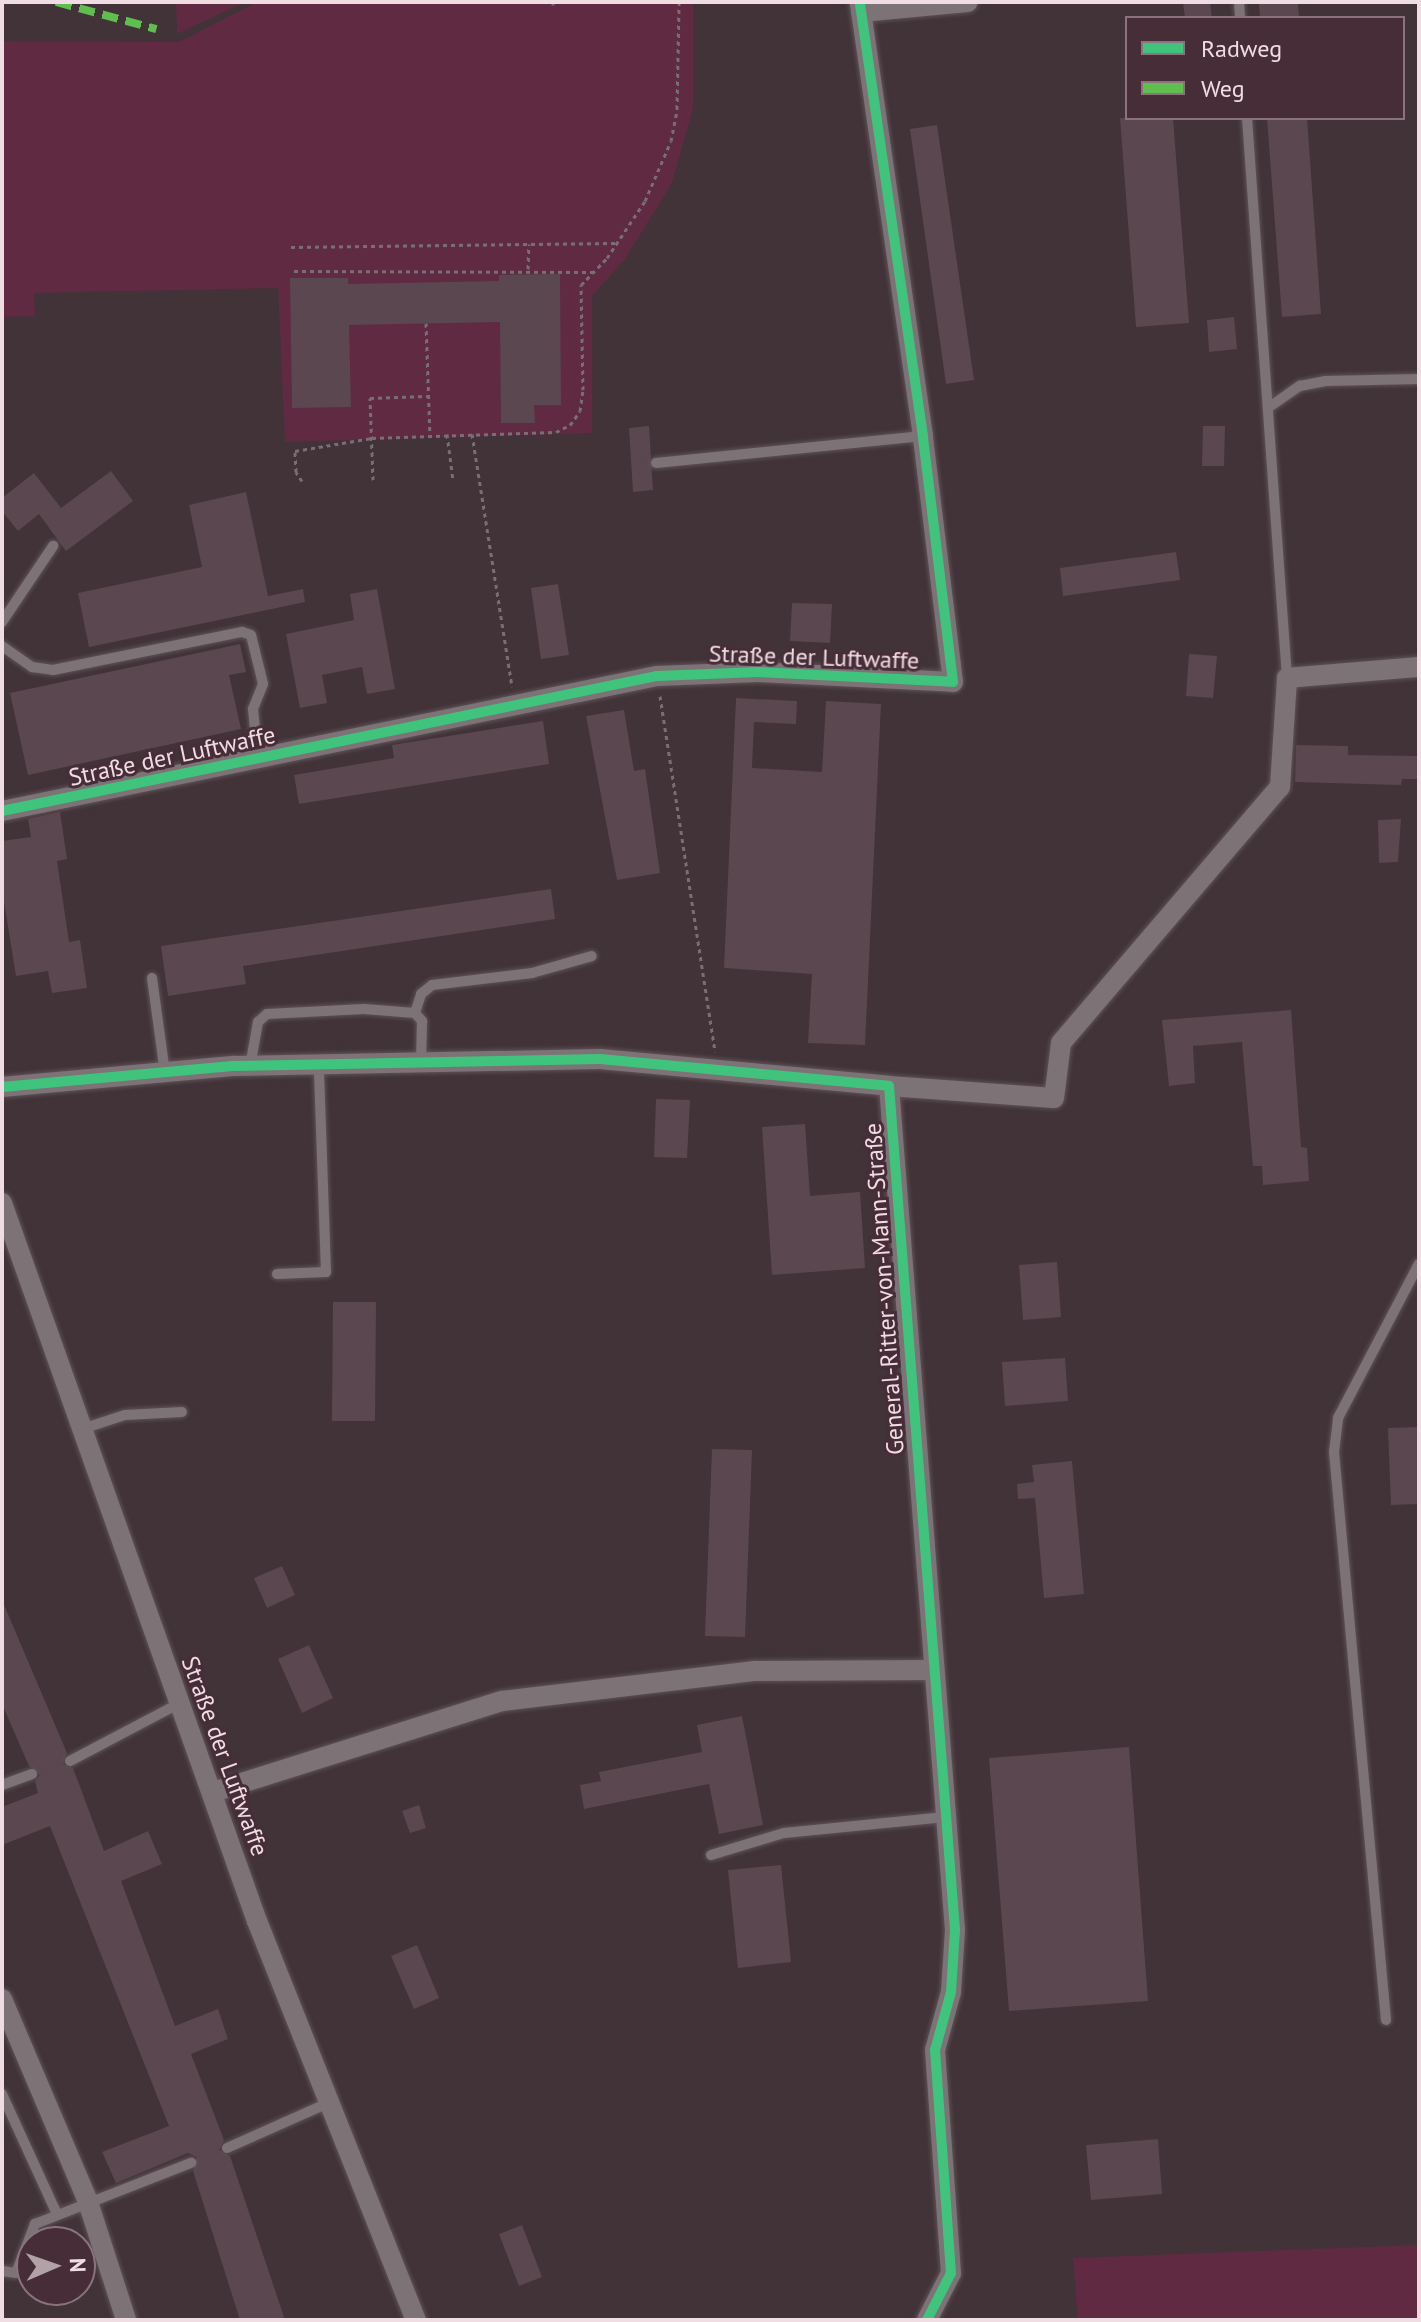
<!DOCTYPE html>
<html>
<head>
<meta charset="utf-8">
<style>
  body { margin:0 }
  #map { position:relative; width:1421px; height:2322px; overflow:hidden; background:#413338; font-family:"PT Sans",sans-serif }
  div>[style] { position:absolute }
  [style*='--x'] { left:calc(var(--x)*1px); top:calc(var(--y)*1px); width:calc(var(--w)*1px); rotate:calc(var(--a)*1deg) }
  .green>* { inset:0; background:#5f2a42 }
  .building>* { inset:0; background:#5b474f }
  .path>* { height:3px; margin-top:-1.5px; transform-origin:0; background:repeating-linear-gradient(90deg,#796e73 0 4px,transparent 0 8px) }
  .roads { filter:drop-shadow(0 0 2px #5f5256) drop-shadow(0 0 2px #5f5256) }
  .lane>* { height:10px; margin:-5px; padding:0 5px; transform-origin:5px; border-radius:5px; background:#7d7276 }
  .street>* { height:20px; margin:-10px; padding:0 10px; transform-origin:10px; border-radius:10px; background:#7d7276 }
  .quiet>* { height:8px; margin-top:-4px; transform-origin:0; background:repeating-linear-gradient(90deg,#5fbe4e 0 16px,transparent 0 24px) }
  .cycleway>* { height:10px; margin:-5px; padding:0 5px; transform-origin:5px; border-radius:5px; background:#40c37c }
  span { translate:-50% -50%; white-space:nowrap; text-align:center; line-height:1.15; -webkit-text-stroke:6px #472d37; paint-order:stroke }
  .street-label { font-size:24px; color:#efdde3 }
  .frame { position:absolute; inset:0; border:4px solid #efdde3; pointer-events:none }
  .legend { position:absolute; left:1125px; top:16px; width:280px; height:104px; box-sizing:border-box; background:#472d37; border:2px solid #8a737c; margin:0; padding:10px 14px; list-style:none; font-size:24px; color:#efdde3 }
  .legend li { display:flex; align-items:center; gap:16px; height:40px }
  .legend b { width:40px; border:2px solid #8a737c }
  .north { position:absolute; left:16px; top:2226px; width:80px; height:80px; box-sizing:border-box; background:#472d37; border:2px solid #8a737c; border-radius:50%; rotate:88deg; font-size:22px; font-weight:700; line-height:32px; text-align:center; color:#efdde3 }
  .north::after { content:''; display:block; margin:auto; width:28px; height:36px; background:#b2a2a7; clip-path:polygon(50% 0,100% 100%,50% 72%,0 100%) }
</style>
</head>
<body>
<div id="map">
  <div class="green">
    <div style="clip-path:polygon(176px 2px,245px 2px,177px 34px)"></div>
    <div style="clip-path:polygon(257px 2px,693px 2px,693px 108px,672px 183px,625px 259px,592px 296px,592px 433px,285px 442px,278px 288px,34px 293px,35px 316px,2px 317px,2px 41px,179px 42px)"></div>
    <div style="clip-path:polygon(1419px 2245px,1419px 2320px,1078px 2320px,1073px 2258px)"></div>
  </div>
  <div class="building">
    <div style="clip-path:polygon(1183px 2px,1210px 2px,1212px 18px,1185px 18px)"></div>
    <div style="clip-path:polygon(1259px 2px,1298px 2px,1299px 18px,1260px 18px)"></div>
    <div style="clip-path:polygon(1120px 118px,1173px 118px,1189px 323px,1136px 327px)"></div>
    <div style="clip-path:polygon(1267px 118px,1307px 118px,1321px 314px,1282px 317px)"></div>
    <div style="clip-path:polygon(937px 125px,974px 380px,946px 384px,910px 129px)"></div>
    <div style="clip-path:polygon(560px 274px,561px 405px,534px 405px,535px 423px,501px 423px,500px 322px,349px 325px,351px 407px,292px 408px,290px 278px,348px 278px,348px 284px,499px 281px,499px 275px)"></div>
    <div style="clip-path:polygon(1234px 317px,1237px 349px,1209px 352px,1207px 320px)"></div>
    <div style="clip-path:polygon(649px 426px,653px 490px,633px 492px,629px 428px)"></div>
    <div style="clip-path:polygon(1203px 426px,1225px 426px,1224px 466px,1202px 466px)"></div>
    <div style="clip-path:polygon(111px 471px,133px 501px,66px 551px,39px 514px,18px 531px,2px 511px,2px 498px,34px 473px,61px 508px)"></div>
    <div style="clip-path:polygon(246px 492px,268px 596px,303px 589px,305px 602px,89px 647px,78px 593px,202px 567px,189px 505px)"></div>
    <div style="clip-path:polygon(1176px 552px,1180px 580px,1063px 596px,1060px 568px)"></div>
    <div style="clip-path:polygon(558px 584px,569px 655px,541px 659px,531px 588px)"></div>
    <div style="clip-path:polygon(377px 589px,395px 689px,367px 694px,362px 667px,322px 675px,327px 703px,300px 708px,286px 634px,354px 620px,350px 594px)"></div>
    <div style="clip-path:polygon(792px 603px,832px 604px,830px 643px,790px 641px)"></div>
    <div style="clip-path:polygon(240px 644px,246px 672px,229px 675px,241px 729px,28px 775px,10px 693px)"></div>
    <div style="clip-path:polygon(1189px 654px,1217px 656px,1213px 698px,1186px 696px)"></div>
    <div style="clip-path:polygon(736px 698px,797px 701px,796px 724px,754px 722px,752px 768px,822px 772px,826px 701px,881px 704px,865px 1045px,808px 1043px,812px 974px,724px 968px)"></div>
    <div style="clip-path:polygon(624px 710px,634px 771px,645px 769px,660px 873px,617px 880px,586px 716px)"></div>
    <div style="clip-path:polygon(543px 721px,549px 764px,299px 804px,294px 775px,394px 758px,392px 745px)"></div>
    <div style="clip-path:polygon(1296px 745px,1348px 746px,1348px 755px,1419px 756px,1419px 779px,1402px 779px,1401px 785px,1295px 782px)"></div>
    <div style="clip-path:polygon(60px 812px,67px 859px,57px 861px,69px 942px,80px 940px,87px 988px,52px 993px,48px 971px,16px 976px,2px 889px,2px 841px,31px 837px,28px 819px)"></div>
    <div style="clip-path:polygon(1401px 819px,1398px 862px,1379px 863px,1378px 820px)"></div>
    <div style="clip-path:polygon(551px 889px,555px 919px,243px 966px,246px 984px,168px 996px,161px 946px)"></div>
    <div style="clip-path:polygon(1291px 1010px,1301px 1147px,1307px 1148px,1309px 1181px,1263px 1185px,1262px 1166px,1253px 1166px,1242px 1042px,1193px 1046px,1195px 1083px,1169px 1086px,1162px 1020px)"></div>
    <div style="clip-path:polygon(656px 1099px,690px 1100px,687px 1158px,654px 1157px)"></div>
    <div style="clip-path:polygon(805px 1124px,810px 1196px,860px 1192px,865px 1268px,772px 1275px,762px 1127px)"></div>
    <div style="clip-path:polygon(1057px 1262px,1061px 1317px,1023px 1320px,1019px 1265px)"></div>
    <div style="clip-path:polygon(333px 1302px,376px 1302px,375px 1421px,332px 1421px)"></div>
    <div style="clip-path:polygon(1065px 1358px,1068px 1401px,1005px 1406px,1002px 1362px)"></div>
    <div style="clip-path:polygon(1419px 1427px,1419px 1504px,1391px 1505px,1388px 1428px)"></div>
    <div style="clip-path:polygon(712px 1449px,752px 1450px,745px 1637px,705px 1636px)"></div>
    <div style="clip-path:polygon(1072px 1461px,1084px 1594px,1044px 1598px,1035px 1498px,1018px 1499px,1017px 1484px,1034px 1482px,1032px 1465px)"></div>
    <div style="clip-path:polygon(282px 1566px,295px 1595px,267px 1608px,254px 1578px)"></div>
    <div style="clip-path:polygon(2px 1600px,67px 1753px,63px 1764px,73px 1768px,104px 1851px,148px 1831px,162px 1864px,121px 1881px,175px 2026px,218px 2009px,228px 2039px,191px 2054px,224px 2140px,219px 2150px,230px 2156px,285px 2320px,240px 2320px,193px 2171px,197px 2157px,188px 2153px,116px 2183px,102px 2152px,169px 2126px,50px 1826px,2px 1845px,2px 1807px,38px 1793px,35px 1781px,40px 1775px,29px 1766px,2px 1704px)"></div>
    <div style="clip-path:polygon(309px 1645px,333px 1698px,302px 1713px,278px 1659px)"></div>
    <div style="clip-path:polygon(742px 1716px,763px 1825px,719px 1834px,709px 1784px,584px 1809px,580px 1785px,601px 1781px,599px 1772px,702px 1752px,697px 1725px)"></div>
    <div style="clip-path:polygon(1129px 1747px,1148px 2001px,1009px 2011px,989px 1758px)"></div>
    <div style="clip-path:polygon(419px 1805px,426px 1828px,410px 1833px,402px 1811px)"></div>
    <div style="clip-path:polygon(781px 1865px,791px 1962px,738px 1968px,728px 1870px)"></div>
    <div style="clip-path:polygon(417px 1945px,439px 1998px,414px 2009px,391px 1956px)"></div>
    <div style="clip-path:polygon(1158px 2139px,1162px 2194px,1091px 2200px,1086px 2145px)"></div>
    <div style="clip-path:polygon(522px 2225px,542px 2277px,519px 2286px,499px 2234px)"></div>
  </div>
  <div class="path">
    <div style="--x:553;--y:5;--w:3;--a:-90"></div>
    <div style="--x:291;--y:247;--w:326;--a:-0.7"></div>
    <div style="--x:528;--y:269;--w:25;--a:-88"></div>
    <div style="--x:294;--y:271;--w:300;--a:0.2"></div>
    <div style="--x:426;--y:323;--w:112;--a:88"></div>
    <div style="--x:447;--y:434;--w:46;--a:82.6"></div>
    <div style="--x:472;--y:434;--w:256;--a:81"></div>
    <div style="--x:373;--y:480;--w:82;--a:-92.1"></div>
    <div style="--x:370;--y:398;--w:57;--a:-2"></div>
    <div style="--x:302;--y:481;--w:11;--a:-124"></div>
    <div style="--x:296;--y:472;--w:21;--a:-93"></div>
    <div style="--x:295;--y:451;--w:78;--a:-9.6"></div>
    <div style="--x:372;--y:438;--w:184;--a:-1.9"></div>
    <div style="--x:556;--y:432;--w:16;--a:-27"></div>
    <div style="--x:570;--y:425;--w:17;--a:-54"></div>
    <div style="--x:580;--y:411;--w:21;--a:-82"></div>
    <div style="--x:583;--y:390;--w:105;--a:-91.1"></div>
    <div style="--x:581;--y:285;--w:37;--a:-46"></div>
    <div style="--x:607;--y:258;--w:69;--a:-56.3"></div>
    <div style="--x:645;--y:201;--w:65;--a:-66.6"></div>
    <div style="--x:671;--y:141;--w:33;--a:-79"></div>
    <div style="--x:677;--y:109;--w:107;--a:-88.9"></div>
    <div style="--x:660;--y:696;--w:360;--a:81.2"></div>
  </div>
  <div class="roads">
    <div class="lane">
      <div style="--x:1239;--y:2;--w:16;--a:86"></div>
      <div style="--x:1247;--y:118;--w:561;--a:85.91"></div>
      <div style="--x:1268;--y:408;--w:39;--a:-35"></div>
      <div style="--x:1300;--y:386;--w:25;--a:-11"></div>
      <div style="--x:1325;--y:381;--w:94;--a:-1.2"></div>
      <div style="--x:656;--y:463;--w:268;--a:-5.8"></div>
      <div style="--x:2;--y:622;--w:92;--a:-56.1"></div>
      <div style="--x:2;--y:646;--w:37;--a:35"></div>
      <div style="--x:32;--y:667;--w:21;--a:8"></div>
      <div style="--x:53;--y:670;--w:193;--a:-11.4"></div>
      <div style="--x:242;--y:632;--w:9;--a:18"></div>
      <div style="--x:251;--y:635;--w:50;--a:76.2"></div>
      <div style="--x:263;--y:684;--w:27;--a:112"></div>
      <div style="--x:253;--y:709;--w:50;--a:84.3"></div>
      <div style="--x:152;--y:978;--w:96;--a:82.2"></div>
      <div style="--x:415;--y:1013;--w:20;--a:-72"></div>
      <div style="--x:421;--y:994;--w:14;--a:-39"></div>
      <div style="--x:432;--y:985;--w:101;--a:-6.8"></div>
      <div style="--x:532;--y:973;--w:62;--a:-15.8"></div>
      <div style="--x:250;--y:1067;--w:46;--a:-79.9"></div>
      <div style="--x:258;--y:1022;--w:12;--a:-42"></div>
      <div style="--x:267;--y:1014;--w:97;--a:-3"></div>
      <div style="--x:364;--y:1009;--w:51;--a:4.5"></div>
      <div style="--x:415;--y:1013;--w:11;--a:49"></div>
      <div style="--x:422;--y:1021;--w:42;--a:91.4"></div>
      <div style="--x:277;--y:1274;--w:49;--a:-2.3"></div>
      <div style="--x:326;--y:1272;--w:204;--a:-92"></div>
      <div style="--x:82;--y:1429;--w:45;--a:-18"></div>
      <div style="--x:125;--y:1415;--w:57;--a:-3"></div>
      <div style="--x:70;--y:1761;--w:122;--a:-27.8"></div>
      <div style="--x:2;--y:1785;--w:32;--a:-20"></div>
      <div style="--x:711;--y:1855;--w:76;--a:-16.8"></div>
      <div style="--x:784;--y:1833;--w:162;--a:-5.7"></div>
      <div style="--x:1386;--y:2020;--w:570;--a:-95.23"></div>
      <div style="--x:1334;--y:1452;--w:34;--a:-83"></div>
      <div style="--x:1338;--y:1418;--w:174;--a:-62.3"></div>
      <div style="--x:2;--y:2094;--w:132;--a:65.4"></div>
      <div style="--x:227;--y:2148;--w:111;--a:-24"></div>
      <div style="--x:2;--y:2271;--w:14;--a:8"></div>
      <div style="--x:16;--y:2273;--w:53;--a:-68.8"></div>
      <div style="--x:35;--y:2224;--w:168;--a:-21.4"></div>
    </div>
    <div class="street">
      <div style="--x:861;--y:12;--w:107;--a:-5.3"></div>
      <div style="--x:2;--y:811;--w:669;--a:-11.65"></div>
      <div style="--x:657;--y:676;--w:101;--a:-2.3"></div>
      <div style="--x:758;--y:672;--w:195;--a:2.9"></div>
      <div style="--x:953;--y:682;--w:248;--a:-97"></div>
      <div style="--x:923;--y:436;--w:439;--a:-98.3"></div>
      <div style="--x:889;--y:1086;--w:165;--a:4.2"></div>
      <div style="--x:1054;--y:1098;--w:55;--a:-82.7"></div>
      <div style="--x:1061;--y:1043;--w:337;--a:-49.5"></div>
      <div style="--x:1280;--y:787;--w:109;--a:-86.3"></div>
      <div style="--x:1287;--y:678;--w:132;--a:-4.8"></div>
      <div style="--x:2;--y:1087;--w:234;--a:-5.2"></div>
      <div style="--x:235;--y:1066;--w:365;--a:-1.1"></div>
      <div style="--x:600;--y:1059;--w:290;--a:5.3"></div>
      <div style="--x:889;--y:1086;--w:847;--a:85.53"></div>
      <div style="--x:955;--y:1930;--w:62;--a:93.7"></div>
      <div style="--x:951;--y:1992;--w:60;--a:105.4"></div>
      <div style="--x:935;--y:2050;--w:224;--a:85.9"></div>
      <div style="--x:951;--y:2273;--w:53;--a:117.1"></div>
      <div style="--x:2;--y:1203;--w:762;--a:70.45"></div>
      <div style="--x:257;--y:1921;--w:430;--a:68.3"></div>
      <div style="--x:213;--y:1792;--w:303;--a:-17.5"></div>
      <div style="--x:502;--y:1701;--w:255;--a:-6.8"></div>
      <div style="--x:755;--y:1671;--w:176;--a:-0.3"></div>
      <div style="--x:2;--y:1999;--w:220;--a:67"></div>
      <div style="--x:88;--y:2202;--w:124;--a:72.1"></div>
    </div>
  </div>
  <div class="quiet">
    <div style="--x:56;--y:2;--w:104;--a:15.1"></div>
  </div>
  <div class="cycleway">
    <div style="--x:2;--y:811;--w:669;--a:-11.65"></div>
    <div style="--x:657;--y:676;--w:101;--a:-2.3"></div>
    <div style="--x:758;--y:672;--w:195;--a:2.9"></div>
    <div style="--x:953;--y:682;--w:248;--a:-97"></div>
    <div style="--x:923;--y:436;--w:439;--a:-98.3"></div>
    <div style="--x:2;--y:1087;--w:234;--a:-5.2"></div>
    <div style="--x:235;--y:1066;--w:365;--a:-1.1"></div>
    <div style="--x:600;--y:1059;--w:290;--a:5.3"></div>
    <div style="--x:889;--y:1086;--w:847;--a:85.53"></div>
    <div style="--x:955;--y:1930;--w:62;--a:93.7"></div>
    <div style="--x:951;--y:1992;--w:60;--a:105.4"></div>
    <div style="--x:935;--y:2050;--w:224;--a:85.9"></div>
    <div style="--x:951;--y:2273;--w:53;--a:117.1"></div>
  </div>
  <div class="street-label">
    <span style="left:814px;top:657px;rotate:2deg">Straße der Luftwaffe</span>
    <span style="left:172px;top:756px;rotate:-12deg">Straße der Luftwaffe</span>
    <span style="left:884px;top:1289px;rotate:-94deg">General-Ritter-von-Mann-Straße</span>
    <span style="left:225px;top:1756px;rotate:70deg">Straße der Luftwaffe</span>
  </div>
  <div class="frame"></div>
  <ul class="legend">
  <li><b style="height:10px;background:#40c37c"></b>Radweg</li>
  <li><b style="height:10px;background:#5fbe4e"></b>Weg</li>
  </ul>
  <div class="north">N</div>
</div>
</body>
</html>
